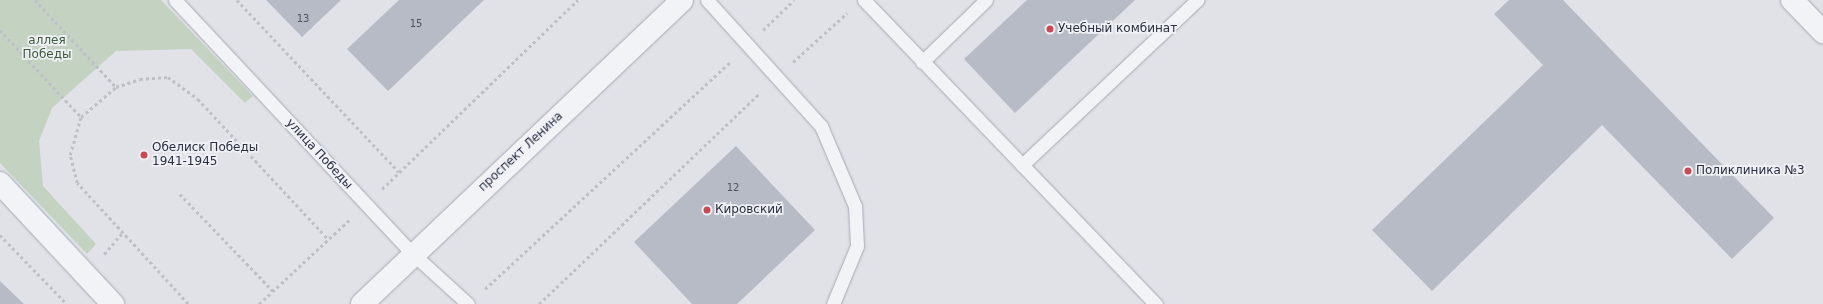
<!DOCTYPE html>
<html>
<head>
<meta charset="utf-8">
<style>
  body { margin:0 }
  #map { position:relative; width:1823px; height:304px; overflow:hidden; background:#e0e2e8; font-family:"DejaVu Sans",sans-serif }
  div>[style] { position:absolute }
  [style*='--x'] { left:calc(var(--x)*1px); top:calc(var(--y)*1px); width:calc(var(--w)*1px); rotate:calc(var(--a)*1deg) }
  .green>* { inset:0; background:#c4d2c1 }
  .building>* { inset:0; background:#b7bbc5 }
  .path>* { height:2.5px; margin-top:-1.25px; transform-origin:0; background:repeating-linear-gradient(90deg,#bec0c7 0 3px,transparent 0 6px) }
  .roads { filter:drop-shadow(0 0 1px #a5a9b2) drop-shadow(0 0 1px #a5a9b2) }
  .service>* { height:13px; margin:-6.5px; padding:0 6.5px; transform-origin:6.5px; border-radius:6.5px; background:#f2f3f7 }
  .minor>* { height:22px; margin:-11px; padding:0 11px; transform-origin:11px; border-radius:11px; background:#f2f3f7 }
  .tertiary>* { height:22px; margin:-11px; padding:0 11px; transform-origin:11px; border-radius:11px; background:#f2f3f7 }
  .dots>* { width:11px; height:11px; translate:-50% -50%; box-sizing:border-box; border:2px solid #eff1f6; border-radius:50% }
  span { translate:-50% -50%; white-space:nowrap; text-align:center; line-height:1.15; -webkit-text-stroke:3.5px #eff1f6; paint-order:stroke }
  .number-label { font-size:10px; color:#4c5260 }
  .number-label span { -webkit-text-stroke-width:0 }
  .poi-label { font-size:12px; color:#292f3f }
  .left { translate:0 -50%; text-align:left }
  .park-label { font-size:12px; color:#3b5a37 }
  .street-label { font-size:12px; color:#292f3f }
</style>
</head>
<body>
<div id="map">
  <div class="green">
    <div style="clip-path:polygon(0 0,161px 0,253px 96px,245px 103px,191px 49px,116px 51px,52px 108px,39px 141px,43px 186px,96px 244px,87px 254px,0 163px)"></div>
  </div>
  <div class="building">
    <div style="clip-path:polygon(266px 0,341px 0,302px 37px)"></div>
    <div style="clip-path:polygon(399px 0,484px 0,388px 91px,347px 49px)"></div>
    <div style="clip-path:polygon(1027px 0,1135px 0,1015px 113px,964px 59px)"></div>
    <div style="clip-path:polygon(1509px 0,1563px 0,1774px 218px,1732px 259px,1602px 125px,1432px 291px,1372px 230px,1543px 65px,1494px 14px)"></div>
    <div style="clip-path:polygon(736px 146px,815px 230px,737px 304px,692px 304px,634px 242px)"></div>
    <div style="clip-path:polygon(0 281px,24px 304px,0 304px)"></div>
  </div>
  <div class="path">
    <div style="--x:35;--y:0;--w:119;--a:47"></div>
    <div style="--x:237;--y:0;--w:236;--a:46.7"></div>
    <div style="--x:0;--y:30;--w:119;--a:47"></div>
    <div style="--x:763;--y:30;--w:43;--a:-44.1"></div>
    <div style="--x:793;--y:62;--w:73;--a:-42.2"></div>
    <div style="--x:382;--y:189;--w:272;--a:-44"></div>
    <div style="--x:180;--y:194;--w:134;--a:46.2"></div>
    <div style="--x:0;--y:235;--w:96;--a:45.8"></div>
    <div style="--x:104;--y:254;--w:29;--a:-49"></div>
    <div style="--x:485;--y:289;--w:335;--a:-42.8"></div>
    <div style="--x:188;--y:304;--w:164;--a:-132.5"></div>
    <div style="--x:77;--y:183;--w:29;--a:-104"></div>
    <div style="--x:70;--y:155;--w:40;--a:-74"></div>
    <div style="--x:81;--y:117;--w:46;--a:-40.6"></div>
    <div style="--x:116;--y:87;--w:25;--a:-18"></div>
    <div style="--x:140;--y:79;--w:28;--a:-4"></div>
    <div style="--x:168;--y:77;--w:37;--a:36"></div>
    <div style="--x:198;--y:99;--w:191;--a:47.1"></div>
    <div style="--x:259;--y:304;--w:123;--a:-43"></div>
    <div style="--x:539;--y:304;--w:306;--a:-43.7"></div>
  </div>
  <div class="roads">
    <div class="service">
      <div style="--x:175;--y:0;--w:348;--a:46.9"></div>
      <div style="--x:413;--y:254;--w:74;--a:42.3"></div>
      <div style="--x:707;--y:0;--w:170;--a:47.9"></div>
      <div style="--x:821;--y:126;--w:87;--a:67"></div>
      <div style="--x:855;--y:206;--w:40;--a:87.1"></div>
      <div style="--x:857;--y:246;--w:63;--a:112.5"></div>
      <div style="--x:864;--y:0;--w:422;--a:46.2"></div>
      <div style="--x:922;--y:62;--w:89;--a:-44.1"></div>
      <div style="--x:1022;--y:165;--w:241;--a:-43.3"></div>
    </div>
    <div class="minor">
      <div style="--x:1792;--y:0;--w:45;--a:45.9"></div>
      <div style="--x:0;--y:183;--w:166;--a:47"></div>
    </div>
    <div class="tertiary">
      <div style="--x:362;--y:304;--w:441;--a:-43.5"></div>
    </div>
  </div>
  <div class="dots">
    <div style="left:1050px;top:29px;background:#c84a52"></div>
    <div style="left:144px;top:155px;background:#c84a52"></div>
    <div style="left:1688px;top:171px;background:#c84a52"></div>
    <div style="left:707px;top:210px;background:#c84a52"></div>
  </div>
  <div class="number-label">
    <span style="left:303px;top:19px">13</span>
    <span style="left:416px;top:24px">15</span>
    <span style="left:733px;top:188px">12</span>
  </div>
  <div class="poi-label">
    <span class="left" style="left:1058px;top:29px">Учебный комбинат</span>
    <span class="left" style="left:152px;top:155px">Обелиск Победы<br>1941-1945</span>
    <span class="left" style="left:1696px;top:171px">Поликлиника №3</span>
    <span class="left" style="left:715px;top:210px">Кировский</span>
  </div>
  <div class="park-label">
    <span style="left:47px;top:48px">аллея<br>Победы</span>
  </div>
  <div class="street-label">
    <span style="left:521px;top:152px;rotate:-43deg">проспект Ленина</span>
    <span style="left:319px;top:154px;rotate:47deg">улица Победы</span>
  </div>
</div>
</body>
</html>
